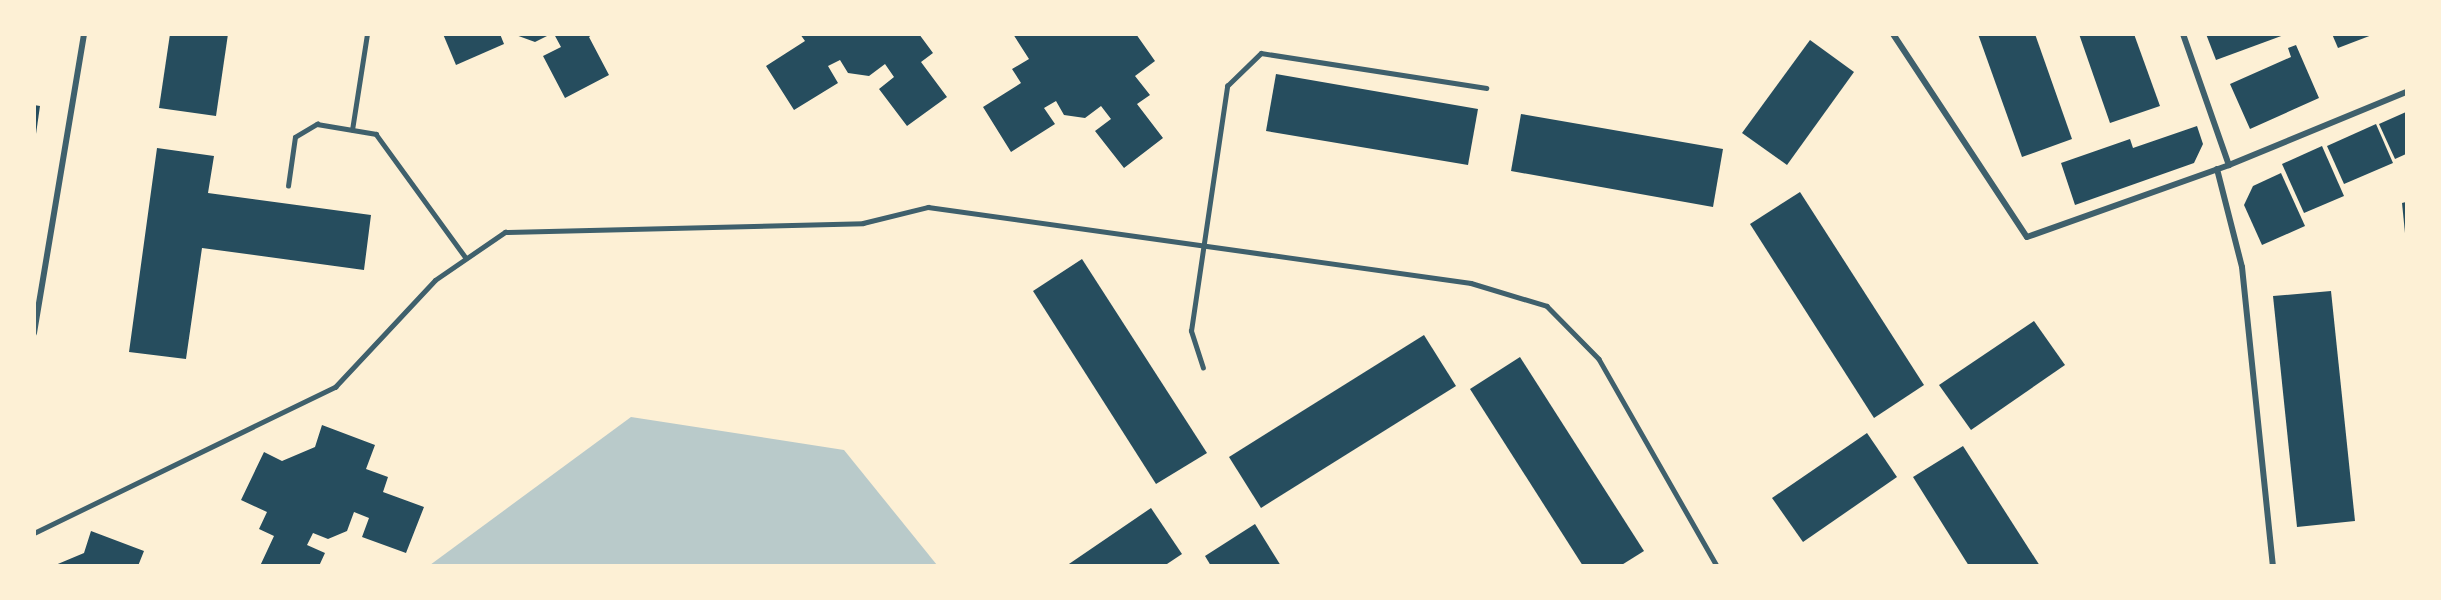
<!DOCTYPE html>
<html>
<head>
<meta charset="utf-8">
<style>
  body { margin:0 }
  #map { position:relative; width:2441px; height:600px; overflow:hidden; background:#fdf0d5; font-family:Jost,sans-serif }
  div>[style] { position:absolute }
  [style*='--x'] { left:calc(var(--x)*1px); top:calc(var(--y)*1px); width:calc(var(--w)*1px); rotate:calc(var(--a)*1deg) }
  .green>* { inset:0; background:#b9caca }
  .building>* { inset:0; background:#264d5e }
  .service>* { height:4.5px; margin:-2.25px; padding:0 2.25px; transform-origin:2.25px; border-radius:2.25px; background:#3f606c }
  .minor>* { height:6px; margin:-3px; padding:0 3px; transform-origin:3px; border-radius:3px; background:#3f606c }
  span { translate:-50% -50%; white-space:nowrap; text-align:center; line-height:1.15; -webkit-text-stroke:6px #fdf0d5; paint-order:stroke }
  .frame { position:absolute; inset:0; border:36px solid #fdf0d5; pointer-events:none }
</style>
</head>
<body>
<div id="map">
  <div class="green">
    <div style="clip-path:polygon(631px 417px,844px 450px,937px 565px,430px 565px)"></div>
  </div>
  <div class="building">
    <div style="clip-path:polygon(170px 34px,228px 34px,216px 116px,159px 108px)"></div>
    <div style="clip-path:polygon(443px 34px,500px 34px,504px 44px,456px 65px)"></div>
    <div style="clip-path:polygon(513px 34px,551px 34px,535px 42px)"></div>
    <div style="clip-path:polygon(554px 34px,593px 34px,589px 37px,609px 75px,565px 98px,543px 56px,561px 47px)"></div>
    <div style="clip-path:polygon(800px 34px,919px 34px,933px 53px,921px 62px,947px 97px,907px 126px,879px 89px,894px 77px,885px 64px,869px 76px,848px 73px,840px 60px,828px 66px,838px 83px,794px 110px,766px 66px,805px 41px)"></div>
    <div style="clip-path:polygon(1013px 34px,1136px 34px,1155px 61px,1135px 76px,1150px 95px,1137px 104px,1163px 138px,1124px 168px,1095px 131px,1111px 119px,1101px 106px,1085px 118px,1064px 115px,1056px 101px,1044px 108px,1055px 124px,1011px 152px,983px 107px,1021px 83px,1012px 69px,1029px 59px)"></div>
    <div style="clip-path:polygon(1978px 34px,2035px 34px,2072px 139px,2022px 157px)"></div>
    <div style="clip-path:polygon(2079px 34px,2134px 34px,2160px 106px,2110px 123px)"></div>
    <div style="clip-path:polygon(2206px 34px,2284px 34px,2284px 35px,2216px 60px)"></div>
    <div style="clip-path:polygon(2332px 34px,2372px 34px,2372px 35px,2338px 48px)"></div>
    <div style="clip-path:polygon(1810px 40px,1854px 72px,1787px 165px,1742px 133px)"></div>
    <div style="clip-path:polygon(2296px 45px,2319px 98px,2250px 129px,2230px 84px,2291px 57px,2288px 48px)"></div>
    <div style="clip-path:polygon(1276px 74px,1478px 109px,1468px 165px,1266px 131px)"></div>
    <div style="clip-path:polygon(34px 105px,40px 106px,36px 134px,34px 134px)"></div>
    <div style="clip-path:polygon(2406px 112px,2406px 154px,2395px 159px,2379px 124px)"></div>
    <div style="clip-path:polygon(1521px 114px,1723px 149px,1713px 207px,1511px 171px)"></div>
    <div style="clip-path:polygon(2376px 124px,2393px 163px,2344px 184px,2327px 146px)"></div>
    <div style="clip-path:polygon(2197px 126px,2203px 144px,2194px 163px,2075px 205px,2061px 163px,2130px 139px,2133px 148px)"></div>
    <div style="clip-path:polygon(2322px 146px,2344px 196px,2304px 213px,2282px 164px)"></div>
    <div style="clip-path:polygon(157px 148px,214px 156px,208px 193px,371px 215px,364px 270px,202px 248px,186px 359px,129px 352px)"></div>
    <div style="clip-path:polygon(2281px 173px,2305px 226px,2262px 245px,2244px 205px,2253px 186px)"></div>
    <div style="clip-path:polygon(1800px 192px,1924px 385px,1874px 418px,1750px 224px)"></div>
    <div style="clip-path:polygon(2406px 202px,2406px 233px,2405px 233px,2402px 203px)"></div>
    <div style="clip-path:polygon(1082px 259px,1207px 453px,1156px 484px,1033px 291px)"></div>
    <div style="clip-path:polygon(2331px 291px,2355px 521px,2297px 527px,2273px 296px)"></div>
    <div style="clip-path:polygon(2034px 321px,2065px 365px,1971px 430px,1939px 385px)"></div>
    <div style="clip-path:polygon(1424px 335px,1456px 386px,1261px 508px,1229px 457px)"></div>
    <div style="clip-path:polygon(1520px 357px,1644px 551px,1620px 566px,1583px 566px,1470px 389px)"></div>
    <div style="clip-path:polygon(322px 425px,375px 445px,366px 469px,388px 477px,383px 492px,424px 507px,406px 553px,362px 537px,369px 518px,354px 512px,347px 531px,328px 539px,313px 533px,307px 545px,325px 553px,319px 566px,260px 566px,274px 536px,259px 529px,267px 512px,241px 500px,264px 452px,282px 461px,315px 447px)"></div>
    <div style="clip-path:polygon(1867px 433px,1897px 477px,1803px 542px,1772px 498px)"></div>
    <div style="clip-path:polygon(1963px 446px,2040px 566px,1969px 566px,1913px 477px)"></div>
    <div style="clip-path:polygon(1151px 508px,1182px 554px,1164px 566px,1066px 566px)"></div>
    <div style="clip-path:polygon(1255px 524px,1281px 566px,1211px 566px,1205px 556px)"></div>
    <div style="clip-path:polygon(91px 531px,144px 551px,138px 566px,53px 566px,84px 553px)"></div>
  </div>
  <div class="service">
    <div style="--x:352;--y:130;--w:97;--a:-81.1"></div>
    <div style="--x:288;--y:186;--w:49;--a:-81.9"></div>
    <div style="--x:295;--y:137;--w:26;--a:-31"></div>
    <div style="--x:317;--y:124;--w:60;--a:9.6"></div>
    <div style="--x:376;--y:134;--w:153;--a:54"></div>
    <div style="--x:1203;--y:368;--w:39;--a:-108"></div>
    <div style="--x:1191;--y:331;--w:248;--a:-81.6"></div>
    <div style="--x:1227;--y:86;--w:47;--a:-44.1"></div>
    <div style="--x:1261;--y:53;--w:228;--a:8.8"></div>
    <div style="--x:34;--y:533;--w:335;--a:-25.9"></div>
    <div style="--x:335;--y:387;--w:146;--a:-46.9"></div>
    <div style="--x:435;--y:280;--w:85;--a:-34.4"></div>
    <div style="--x:505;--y:232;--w:358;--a:-1.4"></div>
    <div style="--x:863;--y:223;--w:67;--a:-13.8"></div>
    <div style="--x:928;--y:207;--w:548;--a:7.97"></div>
    <div style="--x:1471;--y:283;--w:79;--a:16.8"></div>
    <div style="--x:1547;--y:306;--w:74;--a:45.5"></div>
    <div style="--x:1599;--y:359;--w:238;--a:60.3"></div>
  </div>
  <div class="minor">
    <div style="--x:1893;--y:34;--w:243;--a:56.6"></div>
    <div style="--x:2027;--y:237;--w:214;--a:-19.6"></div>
    <div style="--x:2229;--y:165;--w:191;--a:-22.4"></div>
    <div style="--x:2183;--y:34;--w:139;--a:70.7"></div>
    <div style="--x:2217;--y:169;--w:101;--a:75.7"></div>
    <div style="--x:2242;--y:267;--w:301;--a:84.1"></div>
    <div style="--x:34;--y:333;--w:303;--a:-80.5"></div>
  </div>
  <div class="frame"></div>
</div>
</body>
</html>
